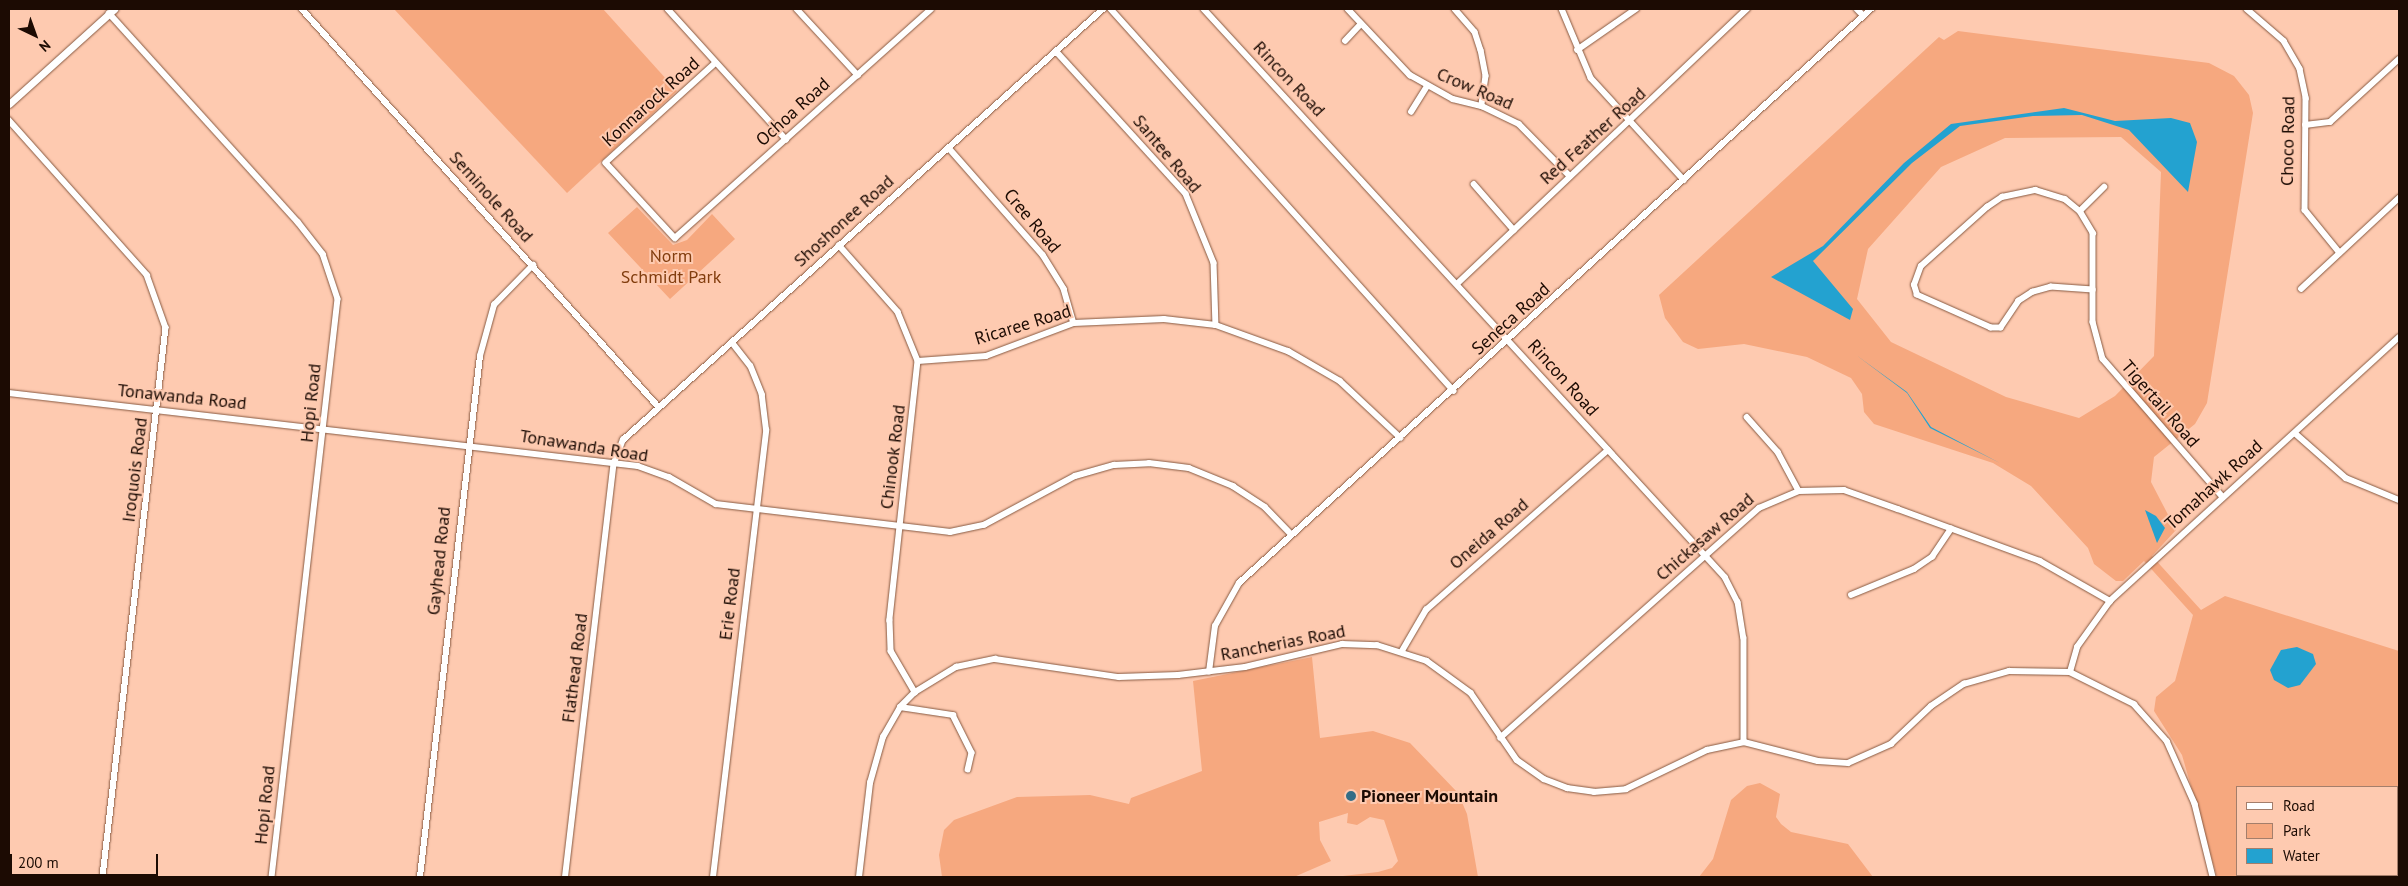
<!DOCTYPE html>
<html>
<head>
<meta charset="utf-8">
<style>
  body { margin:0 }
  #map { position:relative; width:2408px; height:886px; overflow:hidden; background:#fecab0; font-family:"PT Sans",sans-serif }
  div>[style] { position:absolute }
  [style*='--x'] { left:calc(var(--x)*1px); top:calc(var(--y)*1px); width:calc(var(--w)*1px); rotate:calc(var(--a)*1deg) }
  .green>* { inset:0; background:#f6a87f }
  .water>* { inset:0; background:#23a2d0 }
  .roads { filter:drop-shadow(0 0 1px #875a42) drop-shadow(0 0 1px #875a42) }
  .minor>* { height:5.5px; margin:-2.75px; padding:0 2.75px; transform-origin:2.75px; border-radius:2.75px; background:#fff }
  .major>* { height:7px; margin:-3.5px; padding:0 3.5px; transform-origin:3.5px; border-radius:3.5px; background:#fff }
  .dots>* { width:14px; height:14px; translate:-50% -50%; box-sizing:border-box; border:2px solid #fecab0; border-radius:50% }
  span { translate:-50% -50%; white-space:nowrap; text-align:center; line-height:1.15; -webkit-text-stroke:4px #fecab0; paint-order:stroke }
  .street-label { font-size:18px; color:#1c0b03 }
  .park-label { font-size:18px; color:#823d0e }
  .poi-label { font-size:18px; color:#1c0b03; font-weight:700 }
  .left { translate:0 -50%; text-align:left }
  .frame { position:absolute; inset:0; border:10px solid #1c0b03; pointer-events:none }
  .legend { position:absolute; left:2236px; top:786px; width:162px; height:90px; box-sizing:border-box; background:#fecab0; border:1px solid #a47e6b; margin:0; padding:6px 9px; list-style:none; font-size:15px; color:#1c0b03 }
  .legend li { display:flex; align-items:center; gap:10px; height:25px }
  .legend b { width:25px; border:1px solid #a47e6b }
  .north { position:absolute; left:10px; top:10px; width:50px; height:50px; -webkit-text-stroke:4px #fecab0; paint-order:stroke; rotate:138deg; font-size:14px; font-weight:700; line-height:20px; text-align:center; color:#1c0b03 }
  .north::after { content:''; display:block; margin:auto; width:18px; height:22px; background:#1c0b03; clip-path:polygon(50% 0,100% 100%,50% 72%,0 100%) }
  .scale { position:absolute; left:10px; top:854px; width:148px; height:22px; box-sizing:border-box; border:2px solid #1c0b03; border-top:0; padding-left:6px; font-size:15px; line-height:18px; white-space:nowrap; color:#1c0b03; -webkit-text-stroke:4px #fecab0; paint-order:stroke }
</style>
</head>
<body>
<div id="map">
  <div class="green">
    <div style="clip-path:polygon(394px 9px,603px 9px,677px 91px,567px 193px)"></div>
    <div style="clip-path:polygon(evenodd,1958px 31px,2209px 63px,2234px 76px,2249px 95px,2253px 113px,2207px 403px,2195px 424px,2154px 457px,2151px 482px,2176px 530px,2152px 556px,2201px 610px,2225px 596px,2399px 651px,2399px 877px,2217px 877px,2182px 755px,2154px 711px,2156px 697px,2175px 681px,2193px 615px,2144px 561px,2123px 581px,2116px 581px,2094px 564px,2088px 548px,2031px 486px,1993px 463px,1874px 424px,1864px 412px,1862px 394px,1851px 378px,1807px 357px,1744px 344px,1698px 349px,1683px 342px,1665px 318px,1659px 295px,1939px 37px,1944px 40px,1958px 31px,2121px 137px,2161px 172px,2154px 356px,2115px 396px,2079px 418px,2006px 397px,1891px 342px,1857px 299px,1868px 249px,1941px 167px,2005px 138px,2121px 137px,1958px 31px,2237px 787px,2397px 787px,2397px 875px,2237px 875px,2237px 787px)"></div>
    <div style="clip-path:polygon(637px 207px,673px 245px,687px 240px,712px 214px,735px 239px,670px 299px,608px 233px)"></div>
    <div style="clip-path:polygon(1312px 657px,1320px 738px,1373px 731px,1410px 743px,1458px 793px,1467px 814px,1478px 877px,1334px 877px,1378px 872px,1392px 868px,1398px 861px,1384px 820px,1370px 817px,1357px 825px,1347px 823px,1348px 813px,1319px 822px,1320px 840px,1331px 861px,1294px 877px,942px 877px,939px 855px,944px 830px,954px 820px,1017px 797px,1090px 795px,1129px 804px,1131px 798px,1202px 771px,1193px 681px)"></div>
    <div style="clip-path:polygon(1760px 783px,1780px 794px,1776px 817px,1781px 824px,1791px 832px,1848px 844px,1873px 877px,1699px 877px,1713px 859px,1731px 800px,1747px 786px)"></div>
  </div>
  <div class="water">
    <div style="clip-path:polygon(2064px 108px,2115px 121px,2171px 118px,2190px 123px,2197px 142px,2188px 192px,2129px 130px,2082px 115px,2033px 116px,1960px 126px,1912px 163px,1813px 261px,1853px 309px,1850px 320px,1771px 277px,1823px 246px,1904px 163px,1951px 124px)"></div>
    <div style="clip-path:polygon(1856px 355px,1907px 392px,1931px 427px,2000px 463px,1930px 428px,1907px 393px)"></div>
    <div style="clip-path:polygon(2145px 510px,2156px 516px,2165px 528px,2157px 543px)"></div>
    <div style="clip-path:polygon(2297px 647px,2313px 654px,2316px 664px,2300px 685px,2288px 688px,2274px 680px,2270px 670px,2281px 650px)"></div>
  </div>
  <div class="roads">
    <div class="minor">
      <div style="--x:302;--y:9;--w:533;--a:48.12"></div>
      <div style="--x:668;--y:9;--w:176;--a:47.8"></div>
      <div style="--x:797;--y:9;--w:90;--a:47.3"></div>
      <div style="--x:1111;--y:9;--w:513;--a:48.08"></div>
      <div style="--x:1204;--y:9;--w:771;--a:47.47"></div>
      <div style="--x:1725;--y:577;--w:28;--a:63"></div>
      <div style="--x:1738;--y:602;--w:36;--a:81"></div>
      <div style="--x:1744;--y:638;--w:104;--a:90"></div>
      <div style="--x:1348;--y:9;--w:91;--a:46.8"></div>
      <div style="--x:1410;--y:75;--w:49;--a:29.2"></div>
      <div style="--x:1453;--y:99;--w:30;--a:14"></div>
      <div style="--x:1482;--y:106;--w:41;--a:25.9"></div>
      <div style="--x:1519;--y:124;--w:73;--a:45.6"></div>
      <div style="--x:1455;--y:9;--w:30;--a:49"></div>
      <div style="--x:1475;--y:32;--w:19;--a:72"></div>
      <div style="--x:1481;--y:50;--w:26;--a:79"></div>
      <div style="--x:1486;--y:76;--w:30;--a:98"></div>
      <div style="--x:1562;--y:9;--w:75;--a:67.2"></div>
      <div style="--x:1591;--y:78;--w:138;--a:47.6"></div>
      <div style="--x:1857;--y:9;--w:8;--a:45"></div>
      <div style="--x:2247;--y:9;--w:49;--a:40.9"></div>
      <div style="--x:2284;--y:41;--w:32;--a:60"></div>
      <div style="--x:2300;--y:69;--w:30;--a:78"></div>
      <div style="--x:2306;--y:98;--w:112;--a:90.5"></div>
      <div style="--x:2305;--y:210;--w:55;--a:50.9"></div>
      <div style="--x:109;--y:13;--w:282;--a:47.9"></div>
      <div style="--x:298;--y:222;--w:41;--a:52"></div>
      <div style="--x:323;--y:254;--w:47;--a:71.6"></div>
      <div style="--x:338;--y:299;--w:582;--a:96.51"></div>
      <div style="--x:1345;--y:41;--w:23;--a:-47"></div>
      <div style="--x:1577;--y:50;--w:72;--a:-34.8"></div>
      <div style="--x:1056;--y:51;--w:193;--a:47.7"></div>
      <div style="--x:1186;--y:194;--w:74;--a:67.9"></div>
      <div style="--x:1214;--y:263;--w:62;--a:88.2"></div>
      <div style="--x:715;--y:64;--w:147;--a:137.8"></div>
      <div style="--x:606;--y:163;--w:102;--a:47.4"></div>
      <div style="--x:675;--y:238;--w:343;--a:-41.8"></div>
      <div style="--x:1411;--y:112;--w:31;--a:-58"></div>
      <div style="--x:9;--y:120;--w:208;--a:48.3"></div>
      <div style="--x:147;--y:275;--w:56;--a:70.3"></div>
      <div style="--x:166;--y:328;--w:553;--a:96.55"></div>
      <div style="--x:2305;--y:125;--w:25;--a:-7"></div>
      <div style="--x:2330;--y:122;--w:93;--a:-42.4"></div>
      <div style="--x:949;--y:148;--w:142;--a:48.7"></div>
      <div style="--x:1043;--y:255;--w:40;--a:58"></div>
      <div style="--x:1064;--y:289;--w:35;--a:74"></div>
      <div style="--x:1474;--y:184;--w:61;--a:49"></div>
      <div style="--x:2035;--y:190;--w:31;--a:17"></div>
      <div style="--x:2065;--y:199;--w:19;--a:39"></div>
      <div style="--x:2080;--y:211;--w:26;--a:59"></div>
      <div style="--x:2093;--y:233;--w:57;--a:90"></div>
      <div style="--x:2093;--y:290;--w:42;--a:-175.9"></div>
      <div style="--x:2051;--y:287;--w:19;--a:164"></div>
      <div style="--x:2033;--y:292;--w:17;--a:147"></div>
      <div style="--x:2019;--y:301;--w:32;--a:124"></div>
      <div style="--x:2001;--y:328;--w:10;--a:180"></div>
      <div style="--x:1991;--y:328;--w:81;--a:-156"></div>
      <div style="--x:1917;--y:295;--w:10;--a:-107"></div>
      <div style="--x:1914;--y:285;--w:20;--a:-70"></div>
      <div style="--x:1921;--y:266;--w:89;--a:-41.8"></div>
      <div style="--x:1987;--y:207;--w:18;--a:-34"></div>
      <div style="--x:2002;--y:197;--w:34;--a:-12"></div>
      <div style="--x:2080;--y:211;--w:34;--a:-45"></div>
      <div style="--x:839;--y:245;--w:89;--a:48.6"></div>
      <div style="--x:898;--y:312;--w:53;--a:67.8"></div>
      <div style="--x:918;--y:361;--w:261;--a:96.2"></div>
      <div style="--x:890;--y:620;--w:31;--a:88"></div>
      <div style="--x:891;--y:651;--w:48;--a:59.7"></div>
      <div style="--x:1457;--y:284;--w:400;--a:-43.5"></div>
      <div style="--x:2301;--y:289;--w:134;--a:-42.9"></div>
      <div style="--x:2093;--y:290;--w:32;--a:90"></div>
      <div style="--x:2093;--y:322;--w:38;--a:75"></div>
      <div style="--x:2103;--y:359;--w:183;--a:49"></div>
      <div style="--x:918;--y:361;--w:68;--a:-4.2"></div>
      <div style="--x:986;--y:356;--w:94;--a:-20.6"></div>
      <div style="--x:1074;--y:323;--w:90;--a:-2.5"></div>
      <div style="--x:1164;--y:319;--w:52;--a:6.6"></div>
      <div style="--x:1216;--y:325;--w:77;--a:19.9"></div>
      <div style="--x:1288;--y:351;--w:60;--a:30"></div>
      <div style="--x:1340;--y:381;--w:83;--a:43.1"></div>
      <div style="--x:9;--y:393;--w:633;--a:6.62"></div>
      <div style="--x:638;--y:466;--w:33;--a:20"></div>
      <div style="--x:669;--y:477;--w:54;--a:29.9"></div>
      <div style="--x:716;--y:504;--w:236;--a:6.8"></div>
      <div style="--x:950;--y:532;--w:35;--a:-12"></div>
      <div style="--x:984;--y:525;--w:103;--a:-28.3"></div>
      <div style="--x:1075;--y:476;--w:41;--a:-15.8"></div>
      <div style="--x:1114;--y:465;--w:35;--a:-3"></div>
      <div style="--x:1149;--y:463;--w:40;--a:7.1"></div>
      <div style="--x:1189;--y:468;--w:48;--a:22.2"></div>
      <div style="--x:1233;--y:486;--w:38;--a:33"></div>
      <div style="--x:1265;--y:507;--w:37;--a:46"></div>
      <div style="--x:1747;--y:417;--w:47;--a:48.5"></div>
      <div style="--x:1778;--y:452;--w:44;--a:61.7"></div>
      <div style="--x:2295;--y:433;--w:68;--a:41.4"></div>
      <div style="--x:2346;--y:478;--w:57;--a:22.5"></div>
      <div style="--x:1851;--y:595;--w:68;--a:-22.4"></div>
      <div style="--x:1914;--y:569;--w:22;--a:-34"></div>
      <div style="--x:1932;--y:557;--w:34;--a:-56"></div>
      <div style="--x:1402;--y:651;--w:48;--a:-59.7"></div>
      <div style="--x:1426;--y:610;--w:242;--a:-41.3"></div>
      <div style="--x:1209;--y:672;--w:46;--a:-82.6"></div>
      <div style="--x:1215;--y:626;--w:49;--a:-60.8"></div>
      <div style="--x:1239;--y:583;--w:854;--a:-42.25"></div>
      <div style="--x:2070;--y:672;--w:26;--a:-74"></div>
      <div style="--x:2077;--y:647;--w:57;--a:-54.3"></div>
      <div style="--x:2110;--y:601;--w:391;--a:-42.4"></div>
      <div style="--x:900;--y:707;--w:54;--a:8.6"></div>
      <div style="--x:953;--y:715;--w:42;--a:63.4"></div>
      <div style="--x:972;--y:753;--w:17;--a:103"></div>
      <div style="--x:1500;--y:738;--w:346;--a:-41.6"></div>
      <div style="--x:1759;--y:508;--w:43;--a:-23"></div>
      <div style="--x:1799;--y:491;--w:45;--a:-1.3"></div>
      <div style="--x:1844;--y:490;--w:57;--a:19.4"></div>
      <div style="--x:1898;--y:509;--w:151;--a:20.1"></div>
      <div style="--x:2040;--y:561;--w:81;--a:29.7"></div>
      <div style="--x:420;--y:877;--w:524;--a:-83.43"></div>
      <div style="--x:480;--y:356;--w:53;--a:-74.6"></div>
      <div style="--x:494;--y:305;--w:56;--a:-45.7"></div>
      <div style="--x:565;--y:877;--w:417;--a:-83.3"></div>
      <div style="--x:614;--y:463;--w:25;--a:-69"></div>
      <div style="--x:623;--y:440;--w:645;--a:-41.92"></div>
      <div style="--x:713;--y:877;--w:450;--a:-83.2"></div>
      <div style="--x:766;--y:430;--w:35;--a:-97"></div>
      <div style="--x:762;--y:395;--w:31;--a:-112"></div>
      <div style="--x:750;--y:366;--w:29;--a:-128"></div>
      <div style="--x:859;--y:877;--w:95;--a:-83.3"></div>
      <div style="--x:870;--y:783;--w:48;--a:-74.2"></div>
      <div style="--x:883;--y:737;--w:34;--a:-60"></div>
      <div style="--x:900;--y:707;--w:21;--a:-45"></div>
      <div style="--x:915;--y:692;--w:48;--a:-31.4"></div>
      <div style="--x:956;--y:667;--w:40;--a:-12"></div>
      <div style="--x:995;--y:659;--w:125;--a:8.3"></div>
      <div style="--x:1119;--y:677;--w:59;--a:-1.9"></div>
      <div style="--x:1178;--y:675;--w:67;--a:-6.8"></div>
      <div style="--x:1245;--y:667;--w:100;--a:-13.3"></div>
      <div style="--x:1342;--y:644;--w:35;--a:2"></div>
      <div style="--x:1377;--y:645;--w:52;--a:17.7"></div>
      <div style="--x:1427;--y:661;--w:54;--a:36"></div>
      <div style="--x:1471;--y:693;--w:81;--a:55.5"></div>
      <div style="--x:1517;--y:760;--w:33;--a:35"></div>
      <div style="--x:1544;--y:779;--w:25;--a:21"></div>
      <div style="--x:1567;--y:788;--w:27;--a:8"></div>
      <div style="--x:1594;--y:792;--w:32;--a:-5"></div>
      <div style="--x:1626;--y:789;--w:90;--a:-25.7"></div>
      <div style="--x:1707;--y:750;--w:38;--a:-12"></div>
      <div style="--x:1744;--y:742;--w:76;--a:14.4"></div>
      <div style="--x:1818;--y:761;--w:30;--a:4"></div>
      <div style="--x:1848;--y:763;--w:47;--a:-23.8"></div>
      <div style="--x:1891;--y:744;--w:55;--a:-43.5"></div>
      <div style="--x:1931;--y:706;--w:40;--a:-34"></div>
      <div style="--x:1964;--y:684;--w:47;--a:-16.1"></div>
      <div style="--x:2009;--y:671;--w:61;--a:0.9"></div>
      <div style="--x:2070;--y:672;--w:72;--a:26.6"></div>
      <div style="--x:2134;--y:704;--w:50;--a:48.3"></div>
      <div style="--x:2167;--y:741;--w:69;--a:66"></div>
      <div style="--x:2195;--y:804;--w:75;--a:76.1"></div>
    </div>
    <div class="major">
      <div style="--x:9;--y:104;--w:142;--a:-42.1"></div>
    </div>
  </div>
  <div class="dots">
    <div style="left:1351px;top:796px;background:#336d86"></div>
  </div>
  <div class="street-label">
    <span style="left:1289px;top:79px;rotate:47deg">Rincon Road</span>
    <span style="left:1475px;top:89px;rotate:23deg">Crow Road</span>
    <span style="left:651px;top:102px;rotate:-42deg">Konnarock Road</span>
    <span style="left:793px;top:112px;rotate:-42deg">Ochoa Road</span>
    <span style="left:1593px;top:136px;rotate:-42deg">Red Feather Road</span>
    <span style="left:2288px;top:141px;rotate:-89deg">Choco Road</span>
    <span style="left:1167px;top:154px;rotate:50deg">Santee Road</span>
    <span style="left:491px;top:197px;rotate:48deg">Seminole Road</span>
    <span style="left:844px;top:221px;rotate:-42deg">Shoshonee Road</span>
    <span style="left:1032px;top:221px;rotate:50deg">Cree Road</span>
    <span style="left:1511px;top:319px;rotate:-42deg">Seneca Road</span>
    <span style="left:1023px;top:325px;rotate:-17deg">Ricaree Road</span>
    <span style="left:1563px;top:378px;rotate:48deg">Rincon Road</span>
    <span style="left:182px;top:397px;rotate:6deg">Tonawanda Road</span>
    <span style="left:311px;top:403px;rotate:-84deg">Hopi Road</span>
    <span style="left:2160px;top:404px;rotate:49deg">Tigertail Road</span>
    <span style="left:584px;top:446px;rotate:9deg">Tonawanda Road</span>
    <span style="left:893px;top:457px;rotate:-83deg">Chinook Road</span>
    <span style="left:135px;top:470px;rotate:-83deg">Iroquois Road</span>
    <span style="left:2214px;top:485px;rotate:-42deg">Tomahawk Road</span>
    <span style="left:1489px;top:534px;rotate:-41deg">Oneida Road</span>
    <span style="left:1705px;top:537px;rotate:-41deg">Chickasaw Road</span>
    <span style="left:439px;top:561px;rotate:-84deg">Gayhead Road</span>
    <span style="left:730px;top:604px;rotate:-83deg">Erie Road</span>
    <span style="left:1283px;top:643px;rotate:-11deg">Rancherias Road</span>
    <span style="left:575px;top:668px;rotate:-83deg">Flathead Road</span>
    <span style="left:265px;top:805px;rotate:-84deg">Hopi Road</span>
  </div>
  <div class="park-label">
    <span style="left:671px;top:267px">Norm<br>Schmidt Park</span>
  </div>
  <div class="poi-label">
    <span class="left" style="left:1361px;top:796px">Pioneer Mountain</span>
  </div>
  <div class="frame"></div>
  <ul class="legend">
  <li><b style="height:6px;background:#fff"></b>Road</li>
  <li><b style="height:14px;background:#f6a87f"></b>Park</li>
  <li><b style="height:14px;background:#23a2d0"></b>Water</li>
  </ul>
  <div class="north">N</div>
  <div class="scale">200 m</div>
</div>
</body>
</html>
